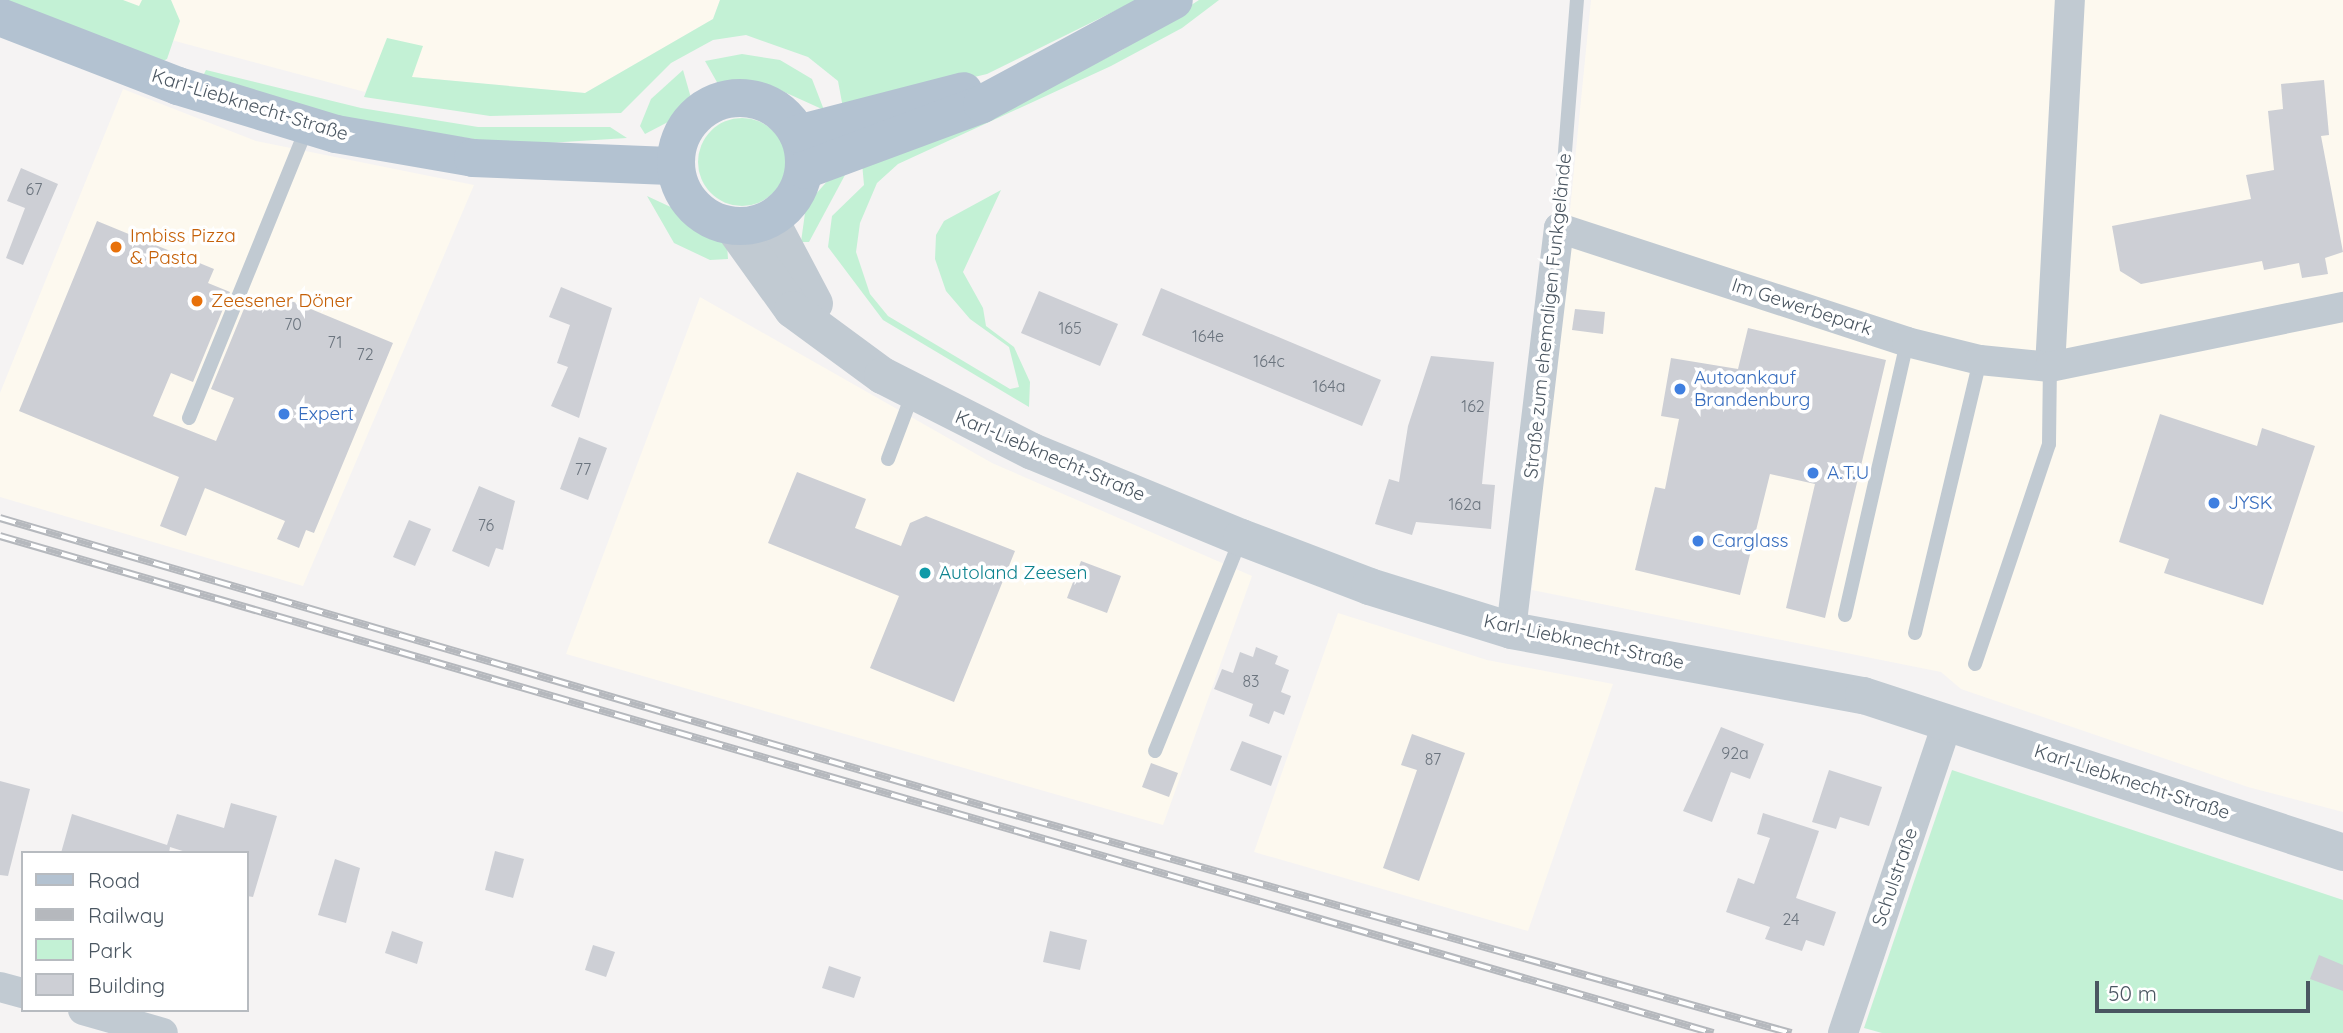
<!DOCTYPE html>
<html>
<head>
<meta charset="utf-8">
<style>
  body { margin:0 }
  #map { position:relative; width:2343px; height:1033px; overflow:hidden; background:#f5f3f3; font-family:Quicksand,sans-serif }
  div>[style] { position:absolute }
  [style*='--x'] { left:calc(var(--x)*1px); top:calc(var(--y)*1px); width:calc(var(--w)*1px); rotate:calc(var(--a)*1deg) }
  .commercial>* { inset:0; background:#fdf9ef }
  .green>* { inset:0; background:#c3f1d5 }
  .round { border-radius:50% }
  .building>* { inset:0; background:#cdcfd5 }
  .service>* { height:14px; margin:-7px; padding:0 7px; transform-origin:7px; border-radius:7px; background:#c1cad2 }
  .minor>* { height:30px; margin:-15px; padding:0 15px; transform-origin:15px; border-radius:15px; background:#c1cad2 }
  .tertiary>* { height:37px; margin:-18.5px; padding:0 18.5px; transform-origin:18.5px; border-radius:18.5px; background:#c1cad2 }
  .primary>* { height:38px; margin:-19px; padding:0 19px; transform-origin:19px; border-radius:19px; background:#b3c2d1 }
  .primary>.ring { margin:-19px; padding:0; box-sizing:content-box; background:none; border:38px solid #b3c2d1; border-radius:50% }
  .rail>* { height:8px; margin-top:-4px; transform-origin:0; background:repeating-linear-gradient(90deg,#fff 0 16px,#b5b8bd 0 32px); box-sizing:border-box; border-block:2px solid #b5b8bd }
  .dots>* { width:19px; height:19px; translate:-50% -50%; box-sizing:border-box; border:4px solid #fff; border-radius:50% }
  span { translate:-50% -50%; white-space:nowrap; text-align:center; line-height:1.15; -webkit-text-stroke:7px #fff; paint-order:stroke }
  .number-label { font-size:16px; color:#6b747e }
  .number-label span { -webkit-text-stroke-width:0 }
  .street-label { font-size:19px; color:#4a5661 }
  .food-label { font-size:19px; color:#c56008 }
  .left { translate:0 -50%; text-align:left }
  .shop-label { font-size:19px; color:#366cbe }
  .culture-label { font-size:19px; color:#0d838f }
  .legend { position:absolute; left:21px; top:851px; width:228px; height:161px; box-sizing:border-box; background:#fff; border:2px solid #b7bbc0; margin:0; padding:9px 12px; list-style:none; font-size:21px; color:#4a5661 }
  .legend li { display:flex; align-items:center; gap:14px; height:35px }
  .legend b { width:35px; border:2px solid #b7bbc0 }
  .scale { position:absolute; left:2095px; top:981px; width:215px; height:32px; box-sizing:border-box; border:4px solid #4a5661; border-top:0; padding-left:9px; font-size:21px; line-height:24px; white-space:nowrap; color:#4a5661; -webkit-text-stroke:5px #fff; paint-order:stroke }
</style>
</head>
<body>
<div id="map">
  <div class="commercial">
    <div style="clip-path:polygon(76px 0,720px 0,713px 19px,585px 93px,411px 77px,388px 38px,365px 92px,160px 37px)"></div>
    <div style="clip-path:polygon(1591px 0,2343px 0,2343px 812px,2248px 787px,1961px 689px,1941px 672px,1532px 590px)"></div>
    <div style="clip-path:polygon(123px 89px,256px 141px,474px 185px,303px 586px,0 497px,0 393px)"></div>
    <div style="clip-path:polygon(700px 297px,992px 463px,1252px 576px,1163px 825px,566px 654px)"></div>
    <div style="clip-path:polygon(1338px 613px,1487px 660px,1613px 684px,1528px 931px,1254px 852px)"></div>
  </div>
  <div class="green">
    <div style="clip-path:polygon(0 0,123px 0,139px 6px,142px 0,171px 0,180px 21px,167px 59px,155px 65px)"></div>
    <div style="clip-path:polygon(720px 0,1137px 0,987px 74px,843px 108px,838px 81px,808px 57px,746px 35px,713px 40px,671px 63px,621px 113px,490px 116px,364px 97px,387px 38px,423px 46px,412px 77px,585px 93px,713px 19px)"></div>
    <div style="clip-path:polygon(1199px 0,1219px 0,1182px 28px,1111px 66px,898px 164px,877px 183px,860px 223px,856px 252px,870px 294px,888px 316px,1010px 389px,1019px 387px,1009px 347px,970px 319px,946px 291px,935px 259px,936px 235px,944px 221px,1001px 190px,963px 272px,983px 308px,986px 326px,1014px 347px,1030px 382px,1029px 407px,883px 320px,828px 247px,832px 216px,864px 185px,862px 163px,1043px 90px,1122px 50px)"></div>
    <div style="clip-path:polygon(742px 54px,780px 60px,812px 79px,824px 110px,771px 86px,740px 80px,718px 84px,705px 61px)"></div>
    <div style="clip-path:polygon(206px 70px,361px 108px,478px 127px,610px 127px,627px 138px,516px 145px,355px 122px,202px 78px)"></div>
    <div style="clip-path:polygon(683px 70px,691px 98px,668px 122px,645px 134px,640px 126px,651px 99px)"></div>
    <div class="round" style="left:698px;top:118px;width:88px;height:88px"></div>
    <div style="clip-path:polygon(845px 175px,809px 242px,801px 242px,805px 213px,815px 195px,830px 178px)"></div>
    <div style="clip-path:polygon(647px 196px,675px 209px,692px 229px,727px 244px,728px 259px,710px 260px,674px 243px)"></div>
    <div style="clip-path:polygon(1952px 770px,2343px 900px,2343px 1033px,1882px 1033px,1864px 1028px)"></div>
  </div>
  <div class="building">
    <div style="clip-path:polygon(2324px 80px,2329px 135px,2321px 136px,2343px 252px,2325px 258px,2328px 274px,2302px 278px,2299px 263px,2264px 270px,2262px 261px,2141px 284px,2120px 271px,2112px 226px,2251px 199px,2246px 175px,2274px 170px,2268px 111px,2283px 109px,2281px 84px)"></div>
    <div style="clip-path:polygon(21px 168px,58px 184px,23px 265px,6px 258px,25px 208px,7px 201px)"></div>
    <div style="clip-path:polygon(97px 221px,214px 269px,208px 283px,230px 292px,193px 382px,171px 373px,153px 416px,216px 441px,234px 398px,211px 389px,248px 299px,272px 309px,277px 295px,393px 343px,314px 533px,306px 530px,299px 548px,277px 539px,285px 521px,205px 488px,186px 536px,160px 526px,179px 477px,19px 411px)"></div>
    <div style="clip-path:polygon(561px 287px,612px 308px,579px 418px,551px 406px,568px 367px,557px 363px,570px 325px,549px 317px)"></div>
    <div style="clip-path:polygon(1161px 288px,1381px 380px,1362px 426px,1142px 335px)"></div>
    <div style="clip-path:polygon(1039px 291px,1118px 324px,1100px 366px,1021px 333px)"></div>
    <div style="clip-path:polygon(1575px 309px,1605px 312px,1603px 334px,1572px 330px)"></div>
    <div style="clip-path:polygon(1748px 328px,1886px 360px,1825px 618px,1786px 608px,1815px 484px,1770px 474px,1740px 595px,1635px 570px,1655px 487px,1665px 489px,1679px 419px,1661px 416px,1671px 358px,1738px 369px)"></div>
    <div style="clip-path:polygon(1431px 356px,1494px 362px,1482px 484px,1495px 485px,1491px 529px,1416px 522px,1412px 535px,1375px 524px,1389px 479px,1399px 482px,1408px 426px)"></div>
    <div style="clip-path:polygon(2160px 414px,2257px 446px,2262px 428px,2315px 446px,2263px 605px,2164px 573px,2169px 559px,2119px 542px)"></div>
    <div style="clip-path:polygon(579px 437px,607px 448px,588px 500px,560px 489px)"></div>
    <div style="clip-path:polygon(797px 472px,866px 499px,855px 528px,901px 546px,910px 523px,926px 516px,1015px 551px,954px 702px,870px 668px,899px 596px,768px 543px)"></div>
    <div style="clip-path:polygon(479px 486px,515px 501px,503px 550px,496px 548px,489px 567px,452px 551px)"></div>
    <div style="clip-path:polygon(409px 520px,431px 529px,415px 566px,393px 557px)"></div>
    <div style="clip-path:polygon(1081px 561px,1121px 576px,1107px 613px,1067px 598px)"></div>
    <div style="clip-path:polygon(1256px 647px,1278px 656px,1275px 664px,1289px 670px,1281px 692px,1291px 696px,1284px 715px,1274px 711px,1269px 724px,1249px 716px,1253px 704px,1214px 689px,1222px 669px,1233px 673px,1240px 652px,1253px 657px)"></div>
    <div style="clip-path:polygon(1721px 727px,1764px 744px,1750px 779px,1731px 772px,1712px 822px,1683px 811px)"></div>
    <div style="clip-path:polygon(1412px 734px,1465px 753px,1419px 881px,1383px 868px,1417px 770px,1401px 765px)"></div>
    <div style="clip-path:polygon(1242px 741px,1282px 756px,1271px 786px,1230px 770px)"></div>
    <div style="clip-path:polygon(1151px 763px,1178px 773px,1169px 797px,1142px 787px)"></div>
    <div style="clip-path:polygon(1829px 770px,1882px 787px,1869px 826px,1840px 817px,1836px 829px,1812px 822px)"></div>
    <div style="clip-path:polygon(0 781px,30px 789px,8px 876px,0 875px)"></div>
    <div style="clip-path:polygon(231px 803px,277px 816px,253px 897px,247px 896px,247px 853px,189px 853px,170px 847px,169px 853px,61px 853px,72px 814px,167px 845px,177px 814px,224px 828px)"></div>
    <div style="clip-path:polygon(1763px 813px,1819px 831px,1796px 898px,1836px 912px,1824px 946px,1806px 940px,1802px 951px,1765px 939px,1770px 927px,1726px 912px,1738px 878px,1754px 884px,1770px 838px,1757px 834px)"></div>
    <div style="clip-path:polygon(495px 851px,524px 859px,513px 898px,485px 890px)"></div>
    <div style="clip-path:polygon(335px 859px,360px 868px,346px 923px,318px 915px)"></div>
    <div style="clip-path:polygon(392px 931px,423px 942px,417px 964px,385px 953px)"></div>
    <div style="clip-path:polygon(1050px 931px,1087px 940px,1080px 970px,1043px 962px)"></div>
    <div style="clip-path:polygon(593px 945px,615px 952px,606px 977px,585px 970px)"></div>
    <div style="clip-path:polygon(2319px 955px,2343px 965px,2343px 991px,2310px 979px)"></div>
    <div style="clip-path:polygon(829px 966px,861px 977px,854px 998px,822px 988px)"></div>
  </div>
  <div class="service">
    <div style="--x:1559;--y:228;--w:229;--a:-85.5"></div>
    <div style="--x:189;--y:418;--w:314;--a:-67.9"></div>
    <div style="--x:888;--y:459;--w:71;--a:-69.3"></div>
    <div style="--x:1845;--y:615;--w:280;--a:-77.2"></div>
    <div style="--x:1915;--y:633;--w:281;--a:-76.6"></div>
    <div style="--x:1975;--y:664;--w:232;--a:-71.4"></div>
    <div style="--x:2049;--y:444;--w:77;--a:-89.3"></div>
    <div style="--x:1155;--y:751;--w:230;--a:-68"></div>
  </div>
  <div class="minor">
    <div style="--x:2050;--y:367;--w:368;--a:-86.9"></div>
    <div style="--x:1511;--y:630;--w:405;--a:-83.2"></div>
    <div style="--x:1559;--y:228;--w:366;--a:18.1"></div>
    <div style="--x:1907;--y:342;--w:75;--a:13.9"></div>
    <div style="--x:1980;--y:360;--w:70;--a:5.7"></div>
    <div style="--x:2050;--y:367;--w:299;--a:-11.6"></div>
    <div style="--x:0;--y:987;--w:24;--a:15"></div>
    <div style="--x:83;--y:1010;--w:83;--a:16"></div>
    <div style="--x:1843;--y:1033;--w:329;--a:-71.4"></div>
  </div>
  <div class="tertiary">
    <div style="--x:770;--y:220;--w:94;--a:62.1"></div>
    <div style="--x:733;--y:227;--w:101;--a:54.3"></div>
    <div style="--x:792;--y:309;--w:112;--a:36.3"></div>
    <div style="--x:882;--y:375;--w:168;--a:26.9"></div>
    <div style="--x:1032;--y:451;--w:226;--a:22.4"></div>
    <div style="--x:1241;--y:537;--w:137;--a:20.9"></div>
    <div style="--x:1369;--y:586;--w:149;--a:17.2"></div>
    <div style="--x:1511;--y:630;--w:358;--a:10.5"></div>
    <div style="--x:1863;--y:695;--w:505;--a:18.11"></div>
  </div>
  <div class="primary">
    <div style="--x:0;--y:17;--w:191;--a:21.2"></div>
    <div style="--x:178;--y:86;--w:165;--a:16.9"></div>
    <div style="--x:336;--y:134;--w:139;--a:9.9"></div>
    <div style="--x:473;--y:158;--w:203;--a:2.3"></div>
    <div class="ring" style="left:676px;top:98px;width:90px;height:90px"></div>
    <div style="--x:798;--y:134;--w:171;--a:-14.5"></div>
    <div style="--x:805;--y:170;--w:189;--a:-20.4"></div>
    <div style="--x:982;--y:104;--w:218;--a:-28.4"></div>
  </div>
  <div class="rail">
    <div style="--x:0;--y:518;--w:1043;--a:16.32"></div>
    <div style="--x:1001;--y:811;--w:821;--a:15.7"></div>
    <div style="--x:0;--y:536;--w:1784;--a:16.18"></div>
  </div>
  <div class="dots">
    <div style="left:116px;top:247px;background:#e8710a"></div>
    <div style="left:197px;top:301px;background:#e8710a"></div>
    <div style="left:1680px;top:389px;background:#3f7fe0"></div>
    <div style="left:284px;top:414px;background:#3f7fe0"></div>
    <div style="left:1813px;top:473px;background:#3f7fe0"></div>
    <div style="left:2214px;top:503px;background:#3f7fe0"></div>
    <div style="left:1698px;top:541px;background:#3f7fe0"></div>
    <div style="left:925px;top:573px;background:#0f9aa8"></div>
  </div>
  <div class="number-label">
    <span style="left:34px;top:189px">67</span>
    <span style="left:293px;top:324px">70</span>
    <span style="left:1070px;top:328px">165</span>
    <span style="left:1208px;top:336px">164e</span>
    <span style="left:335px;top:342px">71</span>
    <span style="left:365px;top:354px">72</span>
    <span style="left:1269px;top:361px">164c</span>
    <span style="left:1329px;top:386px">164a</span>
    <span style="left:1473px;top:406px">162</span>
    <span style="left:583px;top:469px">77</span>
    <span style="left:1465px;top:504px">162a</span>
    <span style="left:486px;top:525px">76</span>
    <span style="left:1251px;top:681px">83</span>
    <span style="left:1735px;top:753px">92a</span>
    <span style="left:1433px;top:759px">87</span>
    <span style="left:1791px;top:919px">24</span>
  </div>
  <div class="street-label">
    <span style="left:250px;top:105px;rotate:17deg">Karl-Liebknecht-Straße</span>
    <span style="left:1802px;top:307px;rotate:18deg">Im Gewerbepark</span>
    <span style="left:1548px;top:316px;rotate:-84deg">Straße zum ehemaligen Funkgelände</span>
    <span style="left:1050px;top:456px;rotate:23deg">Karl-Liebknecht-Straße</span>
    <span style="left:1584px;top:642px;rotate:12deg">Karl-Liebknecht-Straße</span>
    <span style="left:2132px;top:782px;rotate:18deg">Karl-Liebknecht-Straße</span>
    <span style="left:1895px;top:877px;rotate:-71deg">Schulstraße</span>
  </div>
  <div class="food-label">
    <span class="left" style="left:130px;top:247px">Imbiss Pizza<br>&amp; Pasta</span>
    <span class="left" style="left:211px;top:301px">Zeesener Döner</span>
  </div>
  <div class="shop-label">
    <span class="left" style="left:1694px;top:389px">Autoankauf<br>Brandenburg</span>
    <span class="left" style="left:298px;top:414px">Expert</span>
    <span class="left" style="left:1827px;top:473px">A.T.U</span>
    <span class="left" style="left:2228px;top:503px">JYSK</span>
    <span class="left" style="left:1712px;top:541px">Carglass</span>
  </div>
  <div class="culture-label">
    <span class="left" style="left:939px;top:573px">Autoland Zeesen</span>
  </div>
  <ul class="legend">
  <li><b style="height:9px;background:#b3c2d1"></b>Road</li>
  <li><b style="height:9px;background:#b5b8bd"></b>Railway</li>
  <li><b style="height:19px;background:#c3f1d5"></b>Park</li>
  <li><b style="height:19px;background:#cdcfd5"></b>Building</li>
  </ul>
  <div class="scale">50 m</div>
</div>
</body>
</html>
